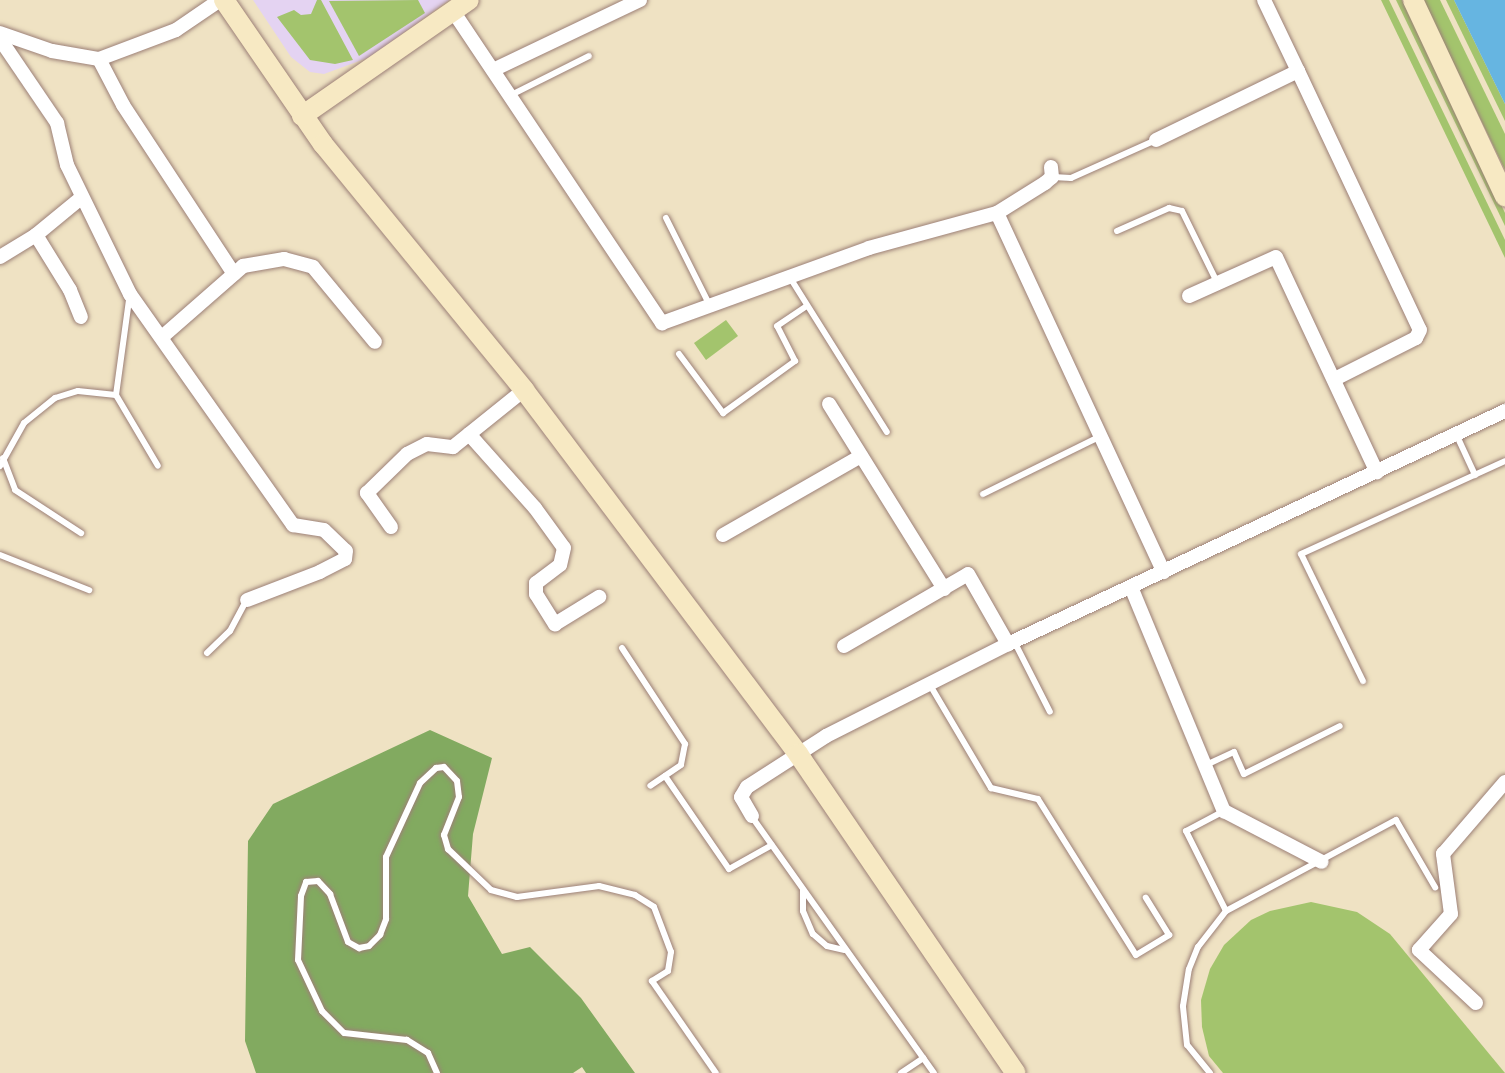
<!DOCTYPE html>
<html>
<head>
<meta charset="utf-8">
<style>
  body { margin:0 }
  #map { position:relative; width:1505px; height:1073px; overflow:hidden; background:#efe2c3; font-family:"Playpen Sans",sans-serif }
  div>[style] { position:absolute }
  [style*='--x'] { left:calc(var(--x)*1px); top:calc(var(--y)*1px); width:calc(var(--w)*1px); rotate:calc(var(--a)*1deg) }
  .built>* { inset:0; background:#e4d3f2 }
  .green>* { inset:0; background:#a3c46d }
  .forest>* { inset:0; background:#82aa60 }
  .water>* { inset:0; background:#66b5e1 }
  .roads { filter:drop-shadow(0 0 2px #9c8077) drop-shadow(0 0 2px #9c8077) }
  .lane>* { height:6px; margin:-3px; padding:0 3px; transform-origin:3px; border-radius:3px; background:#fff }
  .street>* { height:14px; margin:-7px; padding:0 7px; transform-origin:7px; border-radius:7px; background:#fff }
  .secondary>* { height:20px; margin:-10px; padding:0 10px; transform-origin:10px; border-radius:10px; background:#f7e9c3 }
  span { translate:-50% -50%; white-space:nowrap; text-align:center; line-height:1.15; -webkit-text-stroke:8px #fdfcf7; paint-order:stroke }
</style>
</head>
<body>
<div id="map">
  <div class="built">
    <div style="clip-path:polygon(253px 0,449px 0,370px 57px,324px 74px,310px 72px,291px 57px)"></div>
  </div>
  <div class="green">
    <div style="clip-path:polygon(317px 0,321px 0,353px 60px,335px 64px,310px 60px,277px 17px,294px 10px,301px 15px,311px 14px)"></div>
    <div style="clip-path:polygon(418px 0,425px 13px,359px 56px,329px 1px)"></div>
    <div style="clip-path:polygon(1381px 0,1389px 0,1505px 240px,1505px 258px)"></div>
    <div style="clip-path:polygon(1396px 0,1402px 0,1505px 213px,1505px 226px)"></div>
    <div style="clip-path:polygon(1423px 0,1440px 0,1505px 134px,1505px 170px)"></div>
    <div style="clip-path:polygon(1446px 0,1454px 0,1505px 104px,1505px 121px)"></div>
    <div style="clip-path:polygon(726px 320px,738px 336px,706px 360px,694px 343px)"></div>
    <div style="clip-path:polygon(1311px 902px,1357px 912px,1390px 934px,1505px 1073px,1223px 1073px,1209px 1056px,1202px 1027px,1201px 1000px,1210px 969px,1224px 945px,1251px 920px,1270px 911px)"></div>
  </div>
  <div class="forest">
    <div style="clip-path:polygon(430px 730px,492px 758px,473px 834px,468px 896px,502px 954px,530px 947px,581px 998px,635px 1073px,586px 1073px,582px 1067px,573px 1073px,256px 1073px,245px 1041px,248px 841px,273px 804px)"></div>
  </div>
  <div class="water">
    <div style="clip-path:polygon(1454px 0,1505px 0,1505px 104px)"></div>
  </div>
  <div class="roads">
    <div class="lane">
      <div style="--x:511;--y:95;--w:87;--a:-26.6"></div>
      <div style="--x:1053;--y:177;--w:18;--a:3"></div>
      <div style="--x:1071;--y:178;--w:93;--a:-24.1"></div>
      <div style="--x:666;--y:218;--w:96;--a:63.4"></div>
      <div style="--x:1117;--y:231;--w:57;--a:-23.9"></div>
      <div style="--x:1169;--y:208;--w:13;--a:13"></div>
      <div style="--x:1182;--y:211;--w:79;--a:63.8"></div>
      <div style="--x:789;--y:276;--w:184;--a:57.9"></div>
      <div style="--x:129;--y:300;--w:96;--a:97.8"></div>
      <div style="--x:116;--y:395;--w:82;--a:59.4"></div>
      <div style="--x:679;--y:354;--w:74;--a:53.3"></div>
      <div style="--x:723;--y:413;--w:89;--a:-35.8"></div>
      <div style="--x:795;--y:361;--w:39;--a:-117"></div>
      <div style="--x:777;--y:326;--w:36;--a:-34"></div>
      <div style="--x:1457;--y:436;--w:43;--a:65.2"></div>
      <div style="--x:3;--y:458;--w:34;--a:69"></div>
      <div style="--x:15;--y:490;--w:79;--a:33.1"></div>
      <div style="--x:0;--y:466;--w:49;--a:-60.8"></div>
      <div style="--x:24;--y:423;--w:40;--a:-39"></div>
      <div style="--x:55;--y:398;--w:24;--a:-17"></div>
      <div style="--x:78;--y:391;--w:38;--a:6"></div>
      <div style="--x:983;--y:494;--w:129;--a:-26.2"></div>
      <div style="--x:0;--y:555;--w:96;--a:21.5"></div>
      <div style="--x:1015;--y:643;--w:77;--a:63.1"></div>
      <div style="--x:622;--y:648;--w:115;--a:56.7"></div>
      <div style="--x:685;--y:744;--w:21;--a:101"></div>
      <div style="--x:681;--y:765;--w:37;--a:146"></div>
      <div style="--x:207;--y:653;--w:32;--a:-44"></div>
      <div style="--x:230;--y:631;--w:34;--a:-62"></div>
      <div style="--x:1363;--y:681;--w:141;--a:-116"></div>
      <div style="--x:1301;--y:554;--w:224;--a:-24.5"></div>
      <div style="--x:930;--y:685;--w:120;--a:59.4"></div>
      <div style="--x:991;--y:788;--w:48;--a:13.2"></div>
      <div style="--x:1038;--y:799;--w:184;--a:57.9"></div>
      <div style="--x:1136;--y:955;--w:39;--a:-31"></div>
      <div style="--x:1169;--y:935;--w:44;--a:-121.9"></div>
      <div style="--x:1206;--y:765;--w:31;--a:-25"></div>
      <div style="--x:1234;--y:752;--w:24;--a:66"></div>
      <div style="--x:1244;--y:774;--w:107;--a:-26.6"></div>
      <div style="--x:665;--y:776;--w:113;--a:55.5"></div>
      <div style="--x:729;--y:869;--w:49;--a:-29.2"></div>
      <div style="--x:1224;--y:811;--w:43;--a:152.2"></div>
      <div style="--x:1186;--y:831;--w:89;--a:63.4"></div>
      <div style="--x:752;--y:817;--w:314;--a:54.6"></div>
      <div style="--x:803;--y:890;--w:21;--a:90"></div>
      <div style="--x:803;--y:911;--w:25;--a:67"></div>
      <div style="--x:813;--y:934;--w:18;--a:41"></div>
      <div style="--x:827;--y:946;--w:18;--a:13"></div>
      <div style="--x:437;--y:1073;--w:22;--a:-114"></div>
      <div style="--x:428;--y:1053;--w:25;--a:-148"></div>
      <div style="--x:407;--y:1040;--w:63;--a:-173.7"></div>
      <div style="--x:344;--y:1033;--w:31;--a:-135"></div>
      <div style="--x:322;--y:1011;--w:56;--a:-115.2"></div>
      <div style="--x:298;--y:960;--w:64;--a:-87.3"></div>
      <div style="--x:301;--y:896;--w:15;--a:-70"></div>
      <div style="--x:306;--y:882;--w:12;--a:-5"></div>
      <div style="--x:318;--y:881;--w:18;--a:47"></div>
      <div style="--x:330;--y:894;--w:51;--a:69.4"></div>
      <div style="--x:348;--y:942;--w:13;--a:29"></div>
      <div style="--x:359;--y:948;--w:10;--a:-11"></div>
      <div style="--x:369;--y:946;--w:16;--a:-45"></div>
      <div style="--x:380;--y:935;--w:17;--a:-69"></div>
      <div style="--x:386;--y:919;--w:62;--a:-90"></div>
      <div style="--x:386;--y:857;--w:81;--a:-65.3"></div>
      <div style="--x:420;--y:783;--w:22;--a:-43"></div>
      <div style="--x:436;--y:768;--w:8;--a:-7"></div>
      <div style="--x:444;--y:767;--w:19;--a:47"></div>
      <div style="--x:457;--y:781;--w:16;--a:83"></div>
      <div style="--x:459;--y:797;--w:41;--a:111.5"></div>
      <div style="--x:444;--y:835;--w:15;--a:74"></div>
      <div style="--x:448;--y:849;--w:59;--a:43.6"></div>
      <div style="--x:491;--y:890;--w:27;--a:15"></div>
      <div style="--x:517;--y:897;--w:83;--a:-7.6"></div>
      <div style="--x:599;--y:886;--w:37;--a:14"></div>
      <div style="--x:635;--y:895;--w:22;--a:32"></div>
      <div style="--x:654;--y:907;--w:48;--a:69.3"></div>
      <div style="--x:671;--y:952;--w:19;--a:99"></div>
      <div style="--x:668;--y:971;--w:19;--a:148"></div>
      <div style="--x:652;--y:981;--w:112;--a:55.2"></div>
      <div style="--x:901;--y:1073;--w:27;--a:-34"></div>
      <div style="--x:1210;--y:1073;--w:36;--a:-129"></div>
      <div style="--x:1187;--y:1045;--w:39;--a:-96"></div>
      <div style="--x:1183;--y:1006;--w:37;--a:-81"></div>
      <div style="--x:1189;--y:969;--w:24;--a:-68"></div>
      <div style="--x:1198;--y:947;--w:46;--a:-52.1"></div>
      <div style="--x:1226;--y:911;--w:193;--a:-28.2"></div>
      <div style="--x:1396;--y:820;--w:78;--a:59.8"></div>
    </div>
    <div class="street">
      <div style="--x:1264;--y:0;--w:79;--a:64.4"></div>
      <div style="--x:453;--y:11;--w:376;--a:56.2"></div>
      <div style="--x:662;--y:323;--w:220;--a:-19.9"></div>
      <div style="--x:869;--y:248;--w:133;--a:-15.3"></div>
      <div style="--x:997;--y:213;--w:396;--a:65.1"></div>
      <div style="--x:0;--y:33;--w:55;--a:19.1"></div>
      <div style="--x:52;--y:51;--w:48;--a:9.7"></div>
      <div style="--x:99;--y:59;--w:82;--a:-20.6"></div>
      <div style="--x:176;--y:30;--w:53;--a:-34.3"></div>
      <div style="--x:0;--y:39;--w:102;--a:55.8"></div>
      <div style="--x:57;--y:123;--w:43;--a:76.6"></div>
      <div style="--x:67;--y:165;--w:144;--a:64"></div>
      <div style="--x:130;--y:294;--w:283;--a:54.8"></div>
      <div style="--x:293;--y:525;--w:31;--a:9"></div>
      <div style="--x:324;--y:530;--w:30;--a:44"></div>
      <div style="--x:346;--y:551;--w:8;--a:97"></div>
      <div style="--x:345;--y:559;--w:28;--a:153"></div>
      <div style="--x:320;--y:572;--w:78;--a:159"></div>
      <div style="--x:99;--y:59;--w:52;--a:62.4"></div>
      <div style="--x:123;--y:105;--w:202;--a:56.7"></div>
      <div style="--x:493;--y:70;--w:163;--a:-25.5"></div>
      <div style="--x:1156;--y:140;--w:158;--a:-25.9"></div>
      <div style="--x:1298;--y:71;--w:286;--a:64.8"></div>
      <div style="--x:1420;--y:330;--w:9;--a:117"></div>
      <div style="--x:1416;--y:338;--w:91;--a:153.2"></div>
      <div style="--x:997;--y:213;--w:57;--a:-32"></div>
      <div style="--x:1045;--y:183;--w:9;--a:-41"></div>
      <div style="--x:1052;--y:177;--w:10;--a:-96"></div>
      <div style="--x:36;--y:235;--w:65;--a:58.3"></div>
      <div style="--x:70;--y:290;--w:29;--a:68"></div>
      <div style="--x:0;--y:257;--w:42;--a:-31.4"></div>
      <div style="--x:36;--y:235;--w:58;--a:-39.4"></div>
      <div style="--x:1189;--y:296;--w:95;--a:-24.1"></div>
      <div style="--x:1276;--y:257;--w:238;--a:64.9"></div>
      <div style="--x:162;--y:337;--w:108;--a:-41.2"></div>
      <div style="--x:243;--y:266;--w:42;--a:-9.7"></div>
      <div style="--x:284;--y:259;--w:30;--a:15"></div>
      <div style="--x:313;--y:267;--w:97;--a:50.4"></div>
      <div style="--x:829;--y:404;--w:218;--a:58.1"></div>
      <div style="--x:469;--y:434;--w:99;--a:48.3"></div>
      <div style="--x:535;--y:508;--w:49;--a:54.1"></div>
      <div style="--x:564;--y:548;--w:17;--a:103"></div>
      <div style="--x:560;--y:565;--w:30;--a:143"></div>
      <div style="--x:536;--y:583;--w:11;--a:90"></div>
      <div style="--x:536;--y:594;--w:36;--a:58"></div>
      <div style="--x:555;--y:624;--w:52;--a:-31.5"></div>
      <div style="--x:391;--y:527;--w:42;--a:-125.2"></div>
      <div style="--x:367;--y:493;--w:56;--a:-44.3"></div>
      <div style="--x:407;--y:454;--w:22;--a:-27"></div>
      <div style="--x:427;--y:444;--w:26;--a:7"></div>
      <div style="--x:453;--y:447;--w:91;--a:-38.8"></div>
      <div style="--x:723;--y:535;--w:159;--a:-29.8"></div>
      <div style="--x:1131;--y:587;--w:243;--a:67.5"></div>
      <div style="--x:1224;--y:811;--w:110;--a:27.5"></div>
      <div style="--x:844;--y:646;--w:143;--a:-30.1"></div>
      <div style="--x:968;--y:574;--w:81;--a:60.3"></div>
      <div style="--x:752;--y:816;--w:22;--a:-120"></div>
      <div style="--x:741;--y:797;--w:12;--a:-59"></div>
      <div style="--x:747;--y:787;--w:94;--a:-32.8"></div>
      <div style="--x:826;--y:736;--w:204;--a:-26.8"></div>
      <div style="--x:1008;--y:644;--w:549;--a:-25.12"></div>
      <div style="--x:1476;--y:1003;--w:78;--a:-137.1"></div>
      <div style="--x:1419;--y:950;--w:48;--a:-48.4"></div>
      <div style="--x:1451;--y:914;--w:61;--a:-97.6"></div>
      <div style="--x:1443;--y:854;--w:95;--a:-49.3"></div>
    </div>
    <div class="secondary">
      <div style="--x:224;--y:0;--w:175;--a:55.5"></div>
      <div style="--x:323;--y:144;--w:318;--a:50.7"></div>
      <div style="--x:524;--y:390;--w:456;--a:53"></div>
      <div style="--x:798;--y:754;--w:386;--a:55.7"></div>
      <div style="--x:1413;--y:0;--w:217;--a:64.9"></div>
      <div style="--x:302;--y:116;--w:203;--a:-34.8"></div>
    </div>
  </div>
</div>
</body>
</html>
